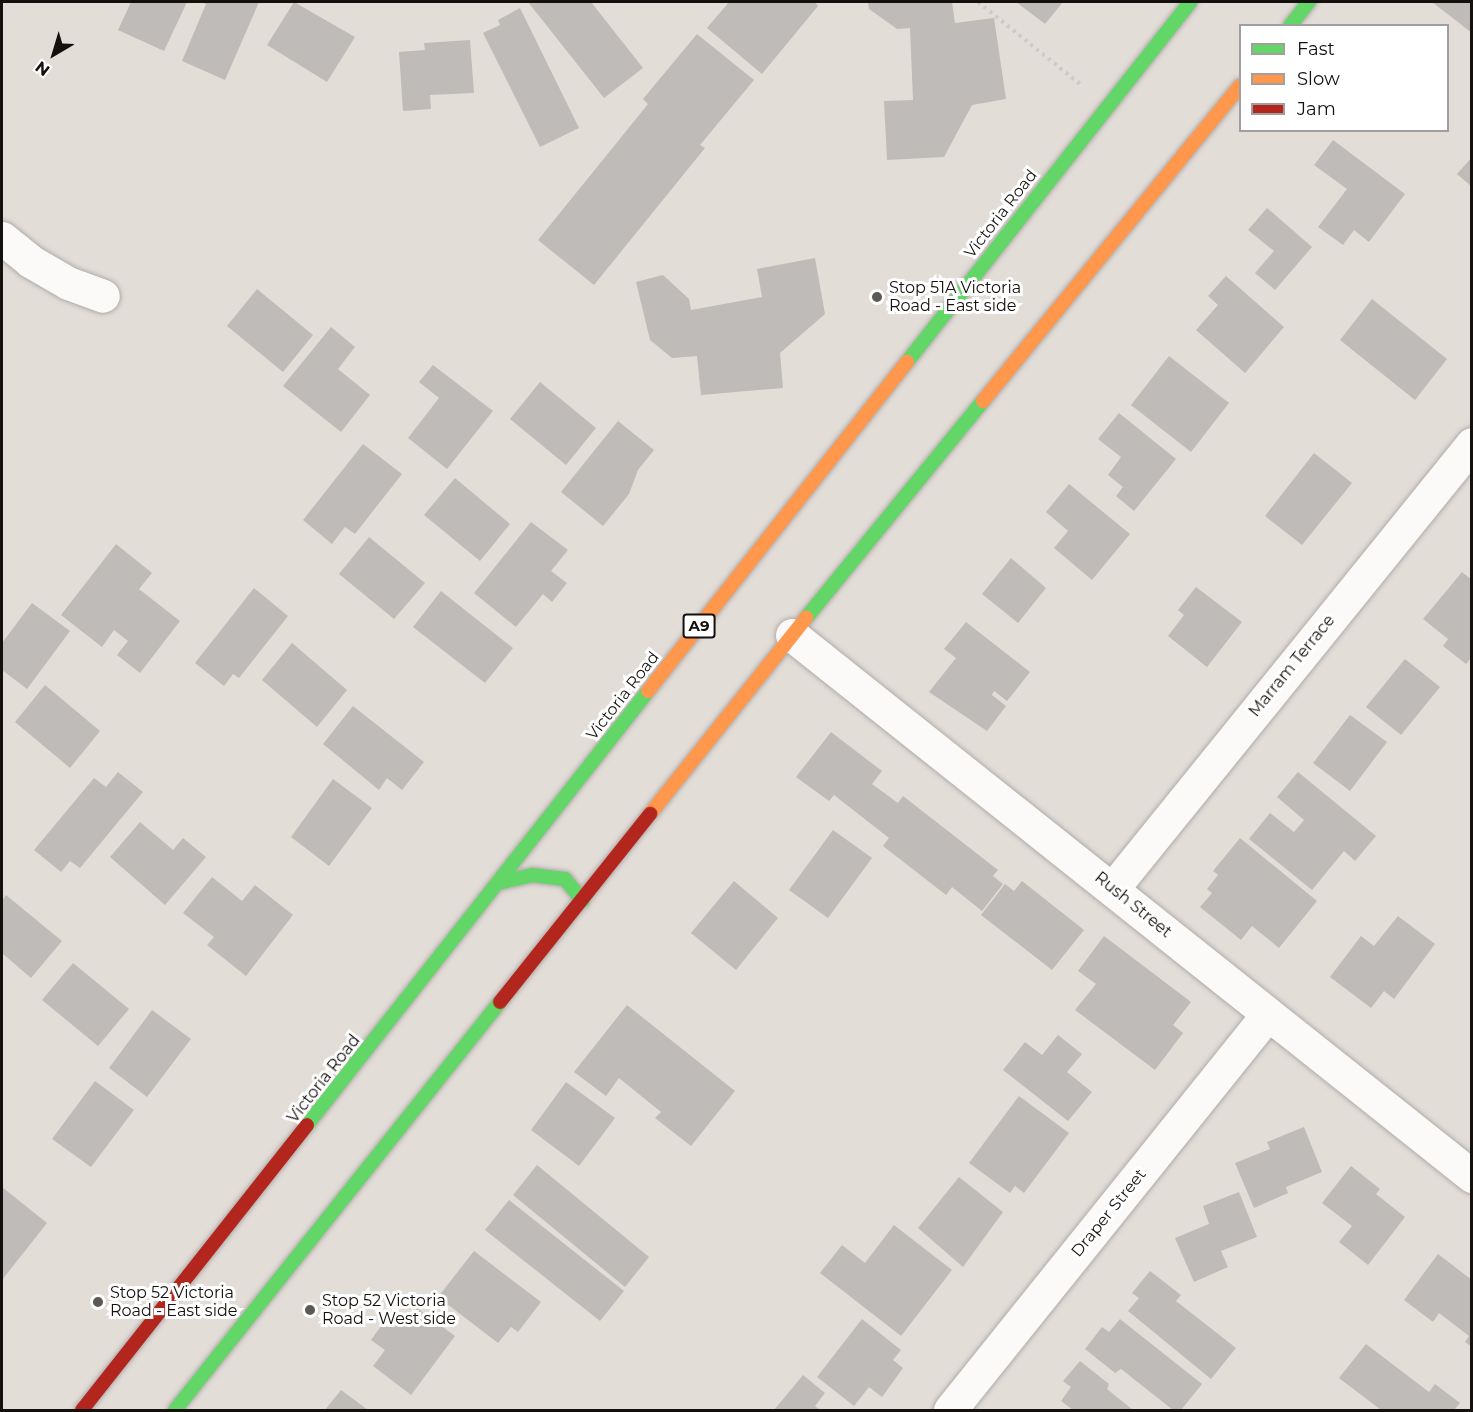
<!DOCTYPE html>
<html>
<head>
<meta charset="utf-8">
<style>
  body { margin:0 }
  #map { position:relative; width:1473px; height:1412px; overflow:hidden; background:#e3ddd8; font-family:Montserrat,sans-serif }
  div>[style] { position:absolute }
  [style*='--x'] { left:calc(var(--x)*1px); top:calc(var(--y)*1px); width:calc(var(--w)*1px); rotate:calc(var(--a)*1deg) }
  .building>* { inset:0; background:#bfbbb8 }
  .path>* { height:4px; margin-top:-2px; transform-origin:0; background:repeating-linear-gradient(90deg,#cccaca 0 3px,transparent 0 7.5px) }
  .roads { filter:drop-shadow(0 0 2px #b0aca9) drop-shadow(0 0 2px #b0aca9) }
  .street>* { height:33px; margin:-16.5px; padding:0 16.5px; transform-origin:16.5px; border-radius:16.5px; background:#fbfaf9 }
  .fast>* { height:14px; margin:-7px; padding:0 7px; transform-origin:7px; border-radius:7px; background:#63d668 }
  .slow>* { height:14px; margin:-7px; padding:0 7px; transform-origin:7px; border-radius:7px; background:#ff974d }
  .jam>* { height:14px; margin:-7px; padding:0 7px; transform-origin:7px; border-radius:7px; background:#b3261e }
  .dots>* { width:16px; height:16px; translate:-50% -50%; box-sizing:border-box; border:3px solid #fff; border-radius:50% }
  span { translate:-50% -50%; white-space:nowrap; text-align:center; line-height:1.15; -webkit-text-stroke:6px #fff; paint-order:stroke }
  .shield-label span { padding:2px 4px; background:#fff; border:2px solid; border-radius:4px; -webkit-text-stroke-width:0 }
  .shield-label { font-size:15px; color:#13100d; font-weight:700 }
  .street-label { font-size:16px; color:#13100d }
  .poi-label { font-size:16px; color:#13100d }
  .left { translate:0 -50%; text-align:left }
  .frame { position:absolute; inset:0; border:3px solid #13100d; pointer-events:none }
  .legend { position:absolute; left:1239px; top:24px; width:210px; height:108px; box-sizing:border-box; background:#fff; border:2px solid #a19f9e; margin:0; padding:8px 10px; list-style:none; font-size:18px; color:#13100d }
  .legend li { display:flex; align-items:center; gap:12px; height:30px }
  .legend b { width:30px; border:2px solid #a19f9e }
  .north { position:absolute; left:24px; top:24px; width:60px; height:60px; -webkit-text-stroke:4px #fff; paint-order:stroke; rotate:218deg; font-size:16px; font-weight:700; line-height:24px; text-align:center; color:#13100d }
  .north::after { content:''; display:block; margin:auto; width:21px; height:27px; background:#13100d; clip-path:polygon(50% 0,100% 100%,50% 72%,0 100%) }
</style>
</head>
<body>
<div id="map">
  <div class="building">
    <div style="clip-path:polygon(131px 2px,187px 2px,164px 51px,118px 30px)"></div>
    <div style="clip-path:polygon(201px 2px,259px 2px,225px 80px,182px 61px,206px 4px)"></div>
    <div style="clip-path:polygon(294px 2px,355px 37px,327px 82px,267px 45px)"></div>
    <div style="clip-path:polygon(528px 2px,591px 2px,643px 68px,604px 98px)"></div>
    <div style="clip-path:polygon(729px 2px,815px 2px,818px 6px,762px 74px,707px 28px)"></div>
    <div style="clip-path:polygon(868px 2px,952px 2px,955px 23px,994px 18px,1006px 99px,972px 105px,944px 157px,887px 160px,884px 101px,913px 100px,910px 28px,897px 29px,869px 9px)"></div>
    <div style="clip-path:polygon(1016px 2px,1063px 2px,1045px 24px)"></div>
    <div style="clip-path:polygon(1432px 2px,1472px 2px,1472px 33px)"></div>
    <div style="clip-path:polygon(520px 8px,579px 128px,540px 147px,483px 33px,500px 25px,498px 20px)"></div>
    <div style="clip-path:polygon(697px 34px,754px 80px,700px 145px,705px 148px,594px 285px,538px 240px,648px 104px,643px 99px)"></div>
    <div style="clip-path:polygon(470px 40px,474px 93px,430px 95px,431px 109px,403px 111px,399px 52px,425px 50px,424px 43px)"></div>
    <div style="clip-path:polygon(1333px 140px,1405px 194px,1369px 242px,1354px 230px,1343px 245px,1318px 227px,1347px 189px,1314px 165px)"></div>
    <div style="clip-path:polygon(1472px 157px,1472px 187px,1457px 174px)"></div>
    <div style="clip-path:polygon(1267px 208px,1312px 247px,1275px 290px,1255px 273px,1274px 251px,1248px 230px)"></div>
    <div style="clip-path:polygon(815px 258px,825px 314px,780px 353px,783px 388px,701px 395px,697px 356px,672px 358px,650px 340px,636px 282px,663px 275px,689px 299px,691px 310px,762px 297px,757px 269px)"></div>
    <div style="clip-path:polygon(1226px 276px,1284px 327px,1245px 373px,1196px 330px,1218px 305px,1208px 296px)"></div>
    <div style="clip-path:polygon(257px 289px,313px 335px,283px 372px,227px 326px)"></div>
    <div style="clip-path:polygon(1372px 299px,1447px 359px,1415px 400px,1340px 340px)"></div>
    <div style="clip-path:polygon(331px 327px,355px 347px,338px 369px,370px 395px,341px 432px,283px 386px)"></div>
    <div style="clip-path:polygon(1169px 356px,1229px 403px,1191px 452px,1131px 405px)"></div>
    <div style="clip-path:polygon(433px 365px,493px 411px,447px 469px,408px 438px,439px 398px,419px 382px)"></div>
    <div style="clip-path:polygon(540px 382px,596px 428px,566px 465px,510px 419px)"></div>
    <div style="clip-path:polygon(1119px 413px,1176px 459px,1134px 511px,1116px 496px,1123px 487px,1108px 475px,1121px 457px,1098px 439px)"></div>
    <div style="clip-path:polygon(618px 421px,654px 450px,638px 470px,629px 494px,603px 526px,561px 492px)"></div>
    <div style="clip-path:polygon(363px 444px,402px 474px,355px 534px,345px 527px,332px 544px,303px 520px)"></div>
    <div style="clip-path:polygon(1314px 453px,1352px 483px,1302px 545px,1265px 516px)"></div>
    <div style="clip-path:polygon(455px 478px,510px 524px,480px 561px,424px 515px)"></div>
    <div style="clip-path:polygon(1069px 484px,1130px 534px,1092px 580px,1054px 548px,1068px 531px,1046px 512px)"></div>
    <div style="clip-path:polygon(531px 522px,568px 550px,551px 571px,567px 583px,552px 602px,543px 594px,516px 627px,474px 593px)"></div>
    <div style="clip-path:polygon(369px 537px,425px 583px,394px 619px,339px 574px)"></div>
    <div style="clip-path:polygon(116px 544px,152px 573px,139px 589px,180px 621px,140px 673px,117px 655px,128px 641px,114px 630px,102px 647px,61px 615px)"></div>
    <div style="clip-path:polygon(1011px 558px,1046px 588px,1018px 623px,982px 594px)"></div>
    <div style="clip-path:polygon(1462px 572px,1472px 580px,1472px 657px,1466px 664px,1443px 646px,1448px 639px,1423px 619px)"></div>
    <div style="clip-path:polygon(1196px 587px,1242px 622px,1207px 667px,1168px 636px,1184px 615px,1178px 610px)"></div>
    <div style="clip-path:polygon(254px 588px,288px 616px,239px 678px,233px 674px,224px 686px,195px 663px)"></div>
    <div style="clip-path:polygon(441px 591px,513px 648px,485px 683px,413px 627px)"></div>
    <div style="clip-path:polygon(32px 603px,70px 631px,27px 689px,2px 670px,2px 643px)"></div>
    <div style="clip-path:polygon(966px 622px,1030px 672px,1007px 701px,994px 691px,992px 695px,1006px 706px,987px 731px,929px 692px,956px 658px,944px 649px)"></div>
    <div style="clip-path:polygon(292px 643px,347px 690px,317px 727px,262px 680px)"></div>
    <div style="clip-path:polygon(1405px 659px,1440px 687px,1401px 735px,1366px 707px)"></div>
    <div style="clip-path:polygon(45px 685px,100px 731px,70px 768px,15px 722px)"></div>
    <div style="clip-path:polygon(353px 706px,424px 762px,402px 790px,387px 778px,379px 790px,323px 744px)"></div>
    <div style="clip-path:polygon(1350px 715px,1387px 742px,1350px 791px,1313px 763px)"></div>
    <div style="clip-path:polygon(831px 732px,882px 771px,872px 784px,898px 803px,903px 796px,998px 870px,993px 876px,1003px 884px,982px 911px,952px 887px,946px 895px,883px 846px,889px 838px,834px 795px,829px 801px,796px 777px)"></div>
    <div style="clip-path:polygon(118px 772px,143px 792px,80px 868px,70px 861px,61px 872px,34px 850px,94px 778px,106px 787px)"></div>
    <div style="clip-path:polygon(1298px 772px,1376px 836px,1355px 861px,1344px 851px,1312px 890px,1249px 839px,1270px 813px,1294px 832px,1304px 820px,1277px 797px)"></div>
    <div style="clip-path:polygon(333px 779px,372px 808px,329px 866px,291px 837px)"></div>
    <div style="clip-path:polygon(140px 822px,173px 850px,183px 838px,206px 857px,165px 905px,110px 857px)"></div>
    <div style="clip-path:polygon(833px 830px,872px 858px,828px 918px,789px 890px)"></div>
    <div style="clip-path:polygon(1240px 838px,1317px 901px,1279px 948px,1252px 926px,1241px 940px,1200px 907px,1212px 893px,1207px 889px,1218px 875px,1213px 871px)"></div>
    <div style="clip-path:polygon(212px 877px,242px 901px,255px 885px,293px 915px,246px 976px,207px 945px,214px 937px,183px 913px)"></div>
    <div style="clip-path:polygon(734px 881px,778px 918px,736px 970px,691px 933px)"></div>
    <div style="clip-path:polygon(1022px 881px,1084px 930px,1052px 970px,981px 915px,1005px 884px,1014px 891px)"></div>
    <div style="clip-path:polygon(6px 895px,62px 941px,31px 978px,2px 953px,2px 901px)"></div>
    <div style="clip-path:polygon(1398px 916px,1435px 944px,1394px 999px,1384px 991px,1371px 1008px,1330px 977px,1361px 936px,1374px 946px)"></div>
    <div style="clip-path:polygon(1104px 936px,1191px 1002px,1173px 1025px,1183px 1033px,1155px 1070px,1075px 1010px,1096px 984px,1078px 971px)"></div>
    <div style="clip-path:polygon(73px 963px,129px 1009px,98px 1046px,42px 1000px)"></div>
    <div style="clip-path:polygon(627px 1005px,735px 1091px,691px 1146px,655px 1118px,661px 1112px,619px 1078px,606px 1096px,574px 1072px)"></div>
    <div style="clip-path:polygon(152px 1010px,191px 1039px,147px 1097px,109px 1068px)"></div>
    <div style="clip-path:polygon(1058px 1035px,1082px 1054px,1067px 1072px,1092px 1092px,1068px 1121px,1003px 1070px,1025px 1042px,1042px 1055px)"></div>
    <div style="clip-path:polygon(95px 1081px,134px 1110px,91px 1167px,52px 1139px)"></div>
    <div style="clip-path:polygon(566px 1082px,615px 1118px,579px 1166px,531px 1130px)"></div>
    <div style="clip-path:polygon(1019px 1096px,1069px 1133px,1024px 1193px,1015px 1186px,1010px 1193px,969px 1163px)"></div>
    <div style="clip-path:polygon(1304px 1127px,1322px 1172px,1286px 1187px,1288px 1193px,1254px 1208px,1235px 1163px,1270px 1149px,1267px 1142px)"></div>
    <div style="clip-path:polygon(537px 1165px,649px 1257px,625px 1287px,513px 1195px)"></div>
    <div style="clip-path:polygon(1351px 1166px,1380px 1189px,1376px 1194px,1405px 1217px,1368px 1265px,1339px 1242px,1352px 1226px,1322px 1203px)"></div>
    <div style="clip-path:polygon(959px 1177px,1003px 1212px,963px 1267px,918px 1228px)"></div>
    <div style="clip-path:polygon(2px 1187px,47px 1223px,2px 1280px)"></div>
    <div style="clip-path:polygon(1239px 1192px,1257px 1237px,1221px 1251px,1228px 1267px,1194px 1282px,1175px 1238px,1209px 1224px,1203px 1206px)"></div>
    <div style="clip-path:polygon(509px 1200px,624px 1291px,600px 1321px,485px 1230px)"></div>
    <div style="clip-path:polygon(894px 1225px,952px 1270px,901px 1336px,820px 1273px,842px 1245px,865px 1263px)"></div>
    <div style="clip-path:polygon(474px 1251px,541px 1302px,518px 1332px,511px 1327px,498px 1343px,438px 1297px)"></div>
    <div style="clip-path:polygon(1438px 1254px,1472px 1280px,1472px 1347px,1465px 1342px,1469px 1336px,1439px 1313px,1433px 1322px,1404px 1300px)"></div>
    <div style="clip-path:polygon(1150px 1271px,1181px 1295px,1176px 1301px,1236px 1348px,1211px 1379px,1128px 1311px,1139px 1298px,1132px 1293px)"></div>
    <div style="clip-path:polygon(417px 1308px,455px 1336px,411px 1395px,373px 1366px,385px 1350px,371px 1340px,393px 1309px,408px 1320px)"></div>
    <div style="clip-path:polygon(862px 1319px,901px 1350px,893px 1360px,903px 1368px,882px 1397px,869px 1387px,854px 1406px,817px 1377px)"></div>
    <div style="clip-path:polygon(1120px 1319px,1202px 1384px,1181px 1410px,1173px 1410px,1121px 1369px,1115px 1373px,1085px 1349px,1102px 1327px,1109px 1332px)"></div>
    <div style="clip-path:polygon(1366px 1344px,1429px 1392px,1435px 1384px,1460px 1403px,1454px 1410px,1381px 1410px,1339px 1378px)"></div>
    <div style="clip-path:polygon(1080px 1361px,1109px 1384px,1107px 1389px,1133px 1410px,1073px 1410px,1061px 1401px,1071px 1387px,1063px 1381px)"></div>
    <div style="clip-path:polygon(803px 1375px,825px 1393px,815px 1406px,820px 1410px,774px 1410px)"></div>
    <div style="clip-path:polygon(341px 1390px,368px 1410px,325px 1410px)"></div>
  </div>
  <div class="path">
    <div style="--x:978;--y:2;--w:131;--a:38.8"></div>
  </div>
  <div class="roads">
    <div class="street">
      <div style="--x:2;--y:238;--w:36;--a:39"></div>
      <div style="--x:30;--y:261;--w:44;--a:30.1"></div>
      <div style="--x:68;--y:283;--w:37;--a:20"></div>
      <div style="--x:792;--y:635;--w:869;--a:38.51"></div>
      <div style="--x:1113;--y:888;--w:571;--a:-51.04"></div>
      <div style="--x:950;--y:1410;--w:506;--a:-51.25"></div>
    </div>
    <div class="fast">
      <div style="--x:1290;--y:26;--w:31;--a:-52"></div>
      <div style="--x:907;--y:362;--w:458;--a:-51.8"></div>
      <div style="--x:806;--y:618;--w:280;--a:-50.8"></div>
      <div style="--x:498;--y:883;--w:35;--a:-13"></div>
      <div style="--x:532;--y:875;--w:33;--a:7"></div>
      <div style="--x:565;--y:879;--w:28;--a:51"></div>
      <div style="--x:307;--y:1125;--w:552;--a:-51.84"></div>
      <div style="--x:175;--y:1410;--w:522;--a:-51.46"></div>
    </div>
    <div class="slow">
      <div style="--x:983;--y:401;--w:407;--a:-50.8"></div>
      <div style="--x:648;--y:691;--w:419;--a:-51.8"></div>
      <div style="--x:650;--y:814;--w:251;--a:-51.5"></div>
    </div>
    <div class="jam">
      <div style="--x:500;--y:1002;--w:241;--a:-51.4"></div>
      <div style="--x:82;--y:1410;--w:363;--a:-51.7"></div>
    </div>
  </div>
  <div class="dots">
    <div style="left:877px;top:297px;background:#5c5854"></div>
    <div style="left:98px;top:1302px;background:#5c5854"></div>
    <div style="left:310px;top:1310px;background:#5c5854"></div>
  </div>
  <div class="shield-label">
    <span style="left:699px;top:626px">A9</span>
  </div>
  <div class="street-label">
    <span style="left:1001px;top:214px;rotate:-52deg">Victoria Road</span>
    <span style="left:1292px;top:666px;rotate:-51deg">Marram Terrace</span>
    <span style="left:623px;top:696px;rotate:-52deg">Victoria Road</span>
    <span style="left:1133px;top:905px;rotate:39deg">Rush Street</span>
    <span style="left:324px;top:1079px;rotate:-52deg">Victoria Road</span>
    <span style="left:1109px;top:1213px;rotate:-51deg">Draper Street</span>
  </div>
  <div class="poi-label">
    <span class="left" style="left:889px;top:297px">Stop 51A Victoria<br>Road - East side</span>
    <span class="left" style="left:110px;top:1302px">Stop 52 Victoria<br>Road - East side</span>
    <span class="left" style="left:322px;top:1310px">Stop 52 Victoria<br>Road - West side</span>
  </div>
  <div class="frame"></div>
  <ul class="legend">
  <li><b style="height:8px;background:#63d668"></b>Fast</li>
  <li><b style="height:8px;background:#ff974d"></b>Slow</li>
  <li><b style="height:8px;background:#b3261e"></b>Jam</li>
  </ul>
  <div class="north">N</div>
</div>
</body>
</html>
